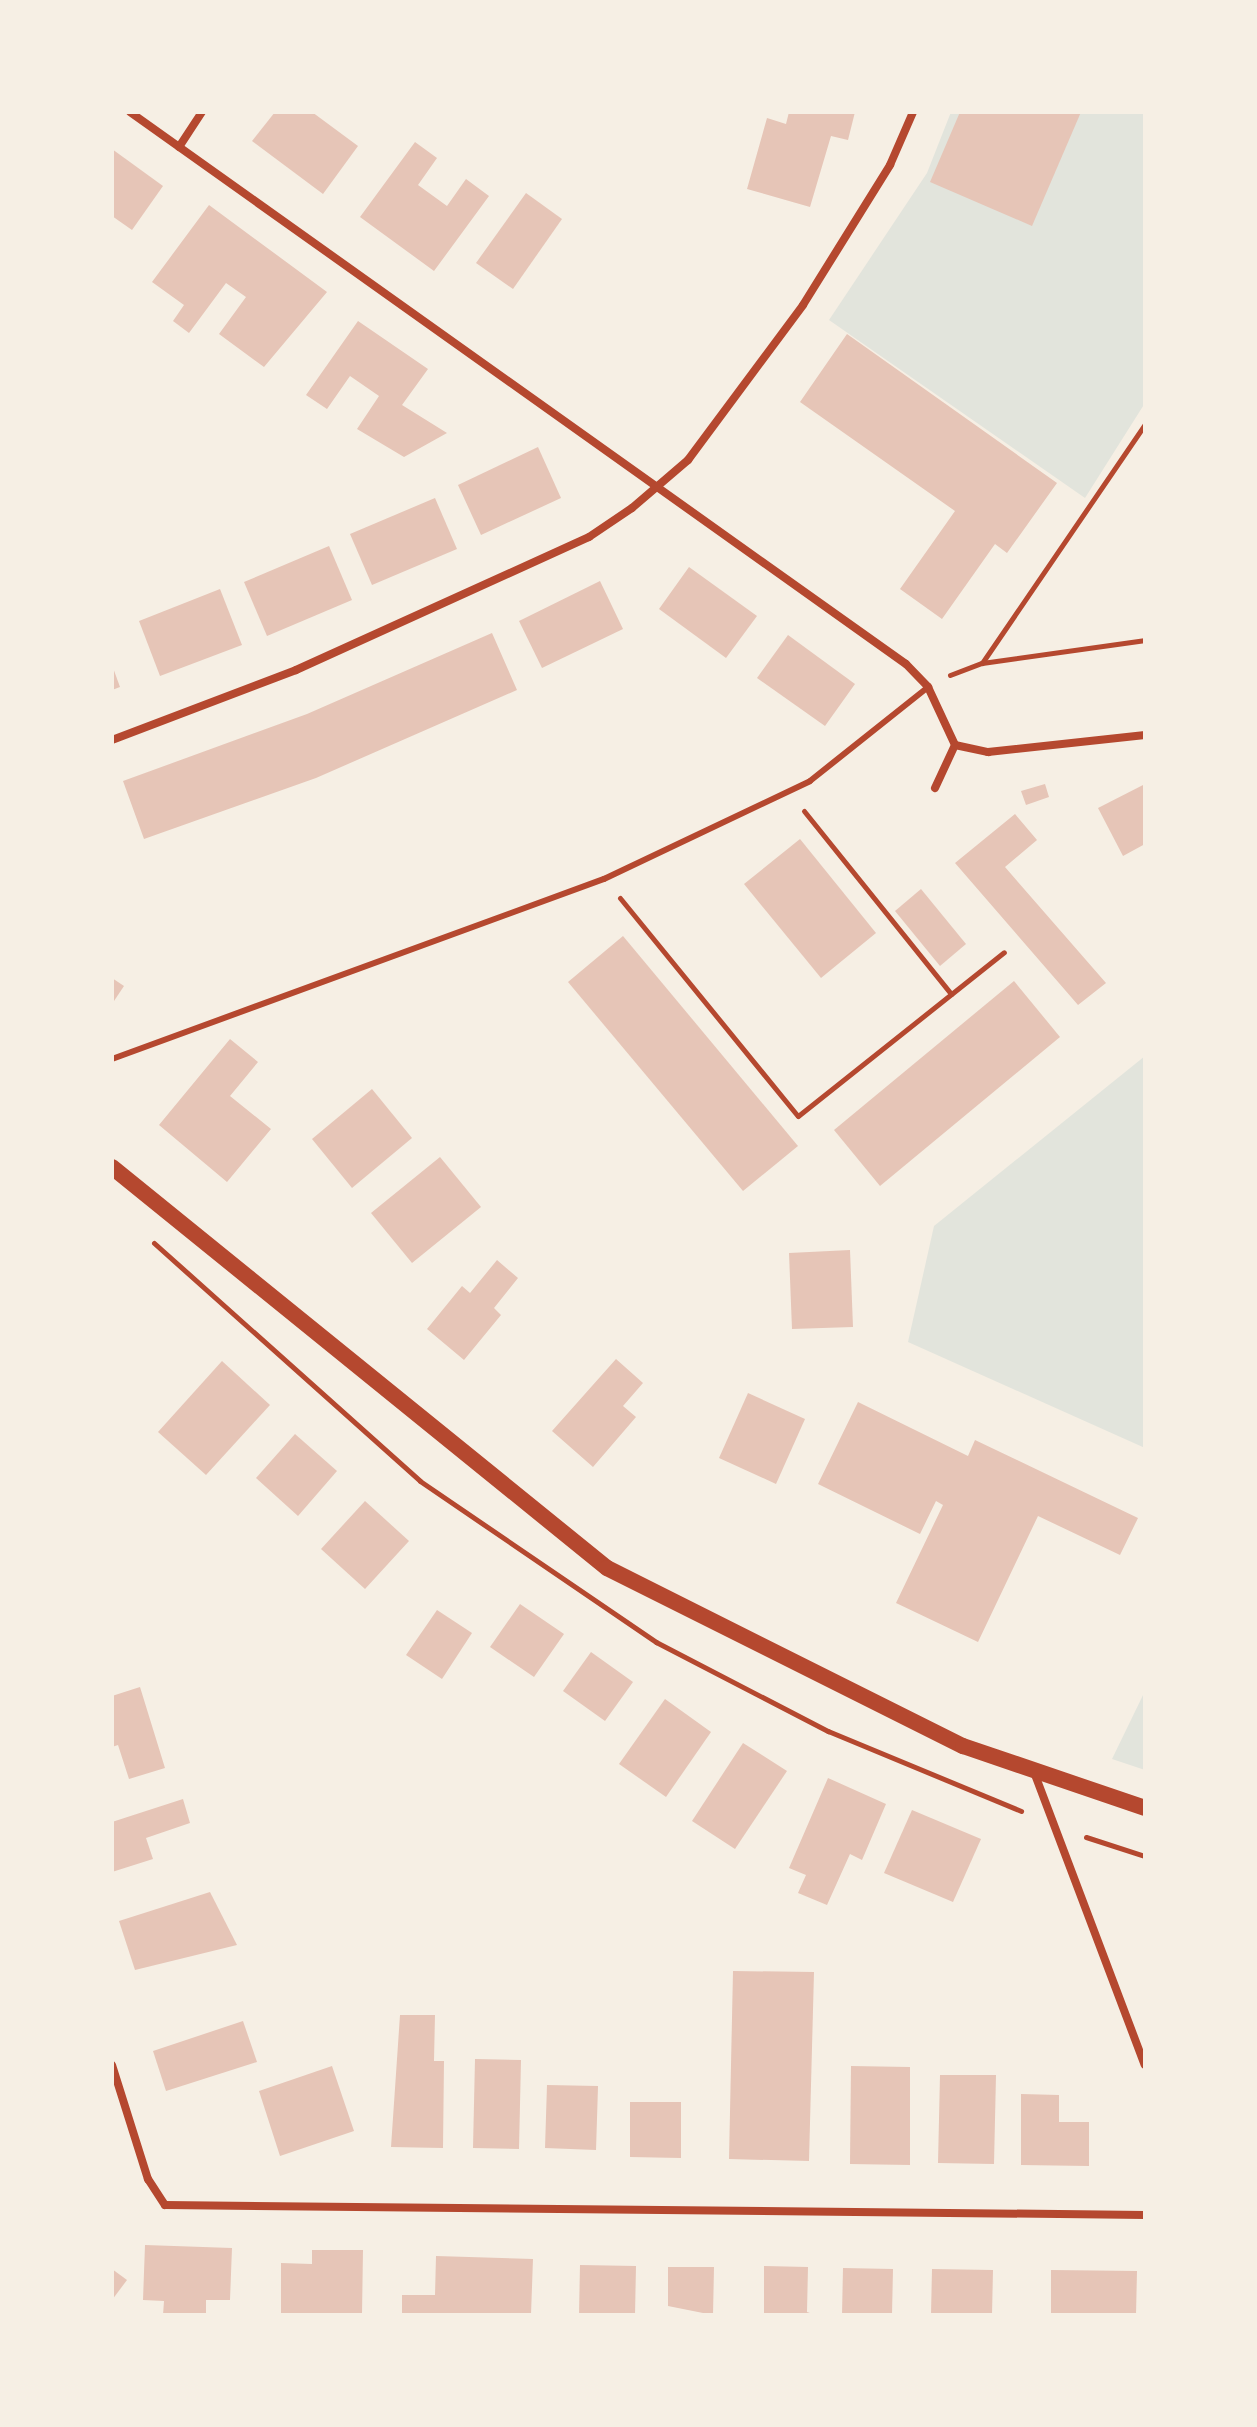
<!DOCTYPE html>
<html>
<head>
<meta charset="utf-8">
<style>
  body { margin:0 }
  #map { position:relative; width:1257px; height:2427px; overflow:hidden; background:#f6efe4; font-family:"Asap Condensed",sans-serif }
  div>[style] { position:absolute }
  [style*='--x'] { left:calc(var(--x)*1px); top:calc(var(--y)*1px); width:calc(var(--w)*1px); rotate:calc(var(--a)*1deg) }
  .green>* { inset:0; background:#e2e4dc }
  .building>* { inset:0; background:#e6c5b7 }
  .path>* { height:5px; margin:-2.5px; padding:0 2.5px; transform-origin:2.5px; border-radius:2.5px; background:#b5482f }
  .service>* { height:6px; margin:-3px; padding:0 3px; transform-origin:3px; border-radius:3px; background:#b5482f }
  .minor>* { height:8px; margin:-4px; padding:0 4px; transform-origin:4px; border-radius:4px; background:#b5482f }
  .secondary>* { height:16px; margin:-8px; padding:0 8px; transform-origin:8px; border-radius:8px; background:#b5482f }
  span { translate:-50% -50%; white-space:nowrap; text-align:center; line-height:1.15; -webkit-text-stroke:7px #f6efe4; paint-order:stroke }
  .frame { position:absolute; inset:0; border:114px solid #f6efe4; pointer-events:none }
</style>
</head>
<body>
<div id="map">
  <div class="green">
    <div style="clip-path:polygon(951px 112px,1145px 112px,1145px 403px,1085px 498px,829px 320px,927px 173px)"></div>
    <div style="clip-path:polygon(1145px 1056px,1145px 1448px,908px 1342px,934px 1226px)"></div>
    <div style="clip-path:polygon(1145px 1691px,1145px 1770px,1112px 1759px)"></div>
  </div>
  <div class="building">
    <div style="clip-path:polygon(275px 112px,312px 112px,358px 146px,323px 194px,252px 141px)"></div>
    <div style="clip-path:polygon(789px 112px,855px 112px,848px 140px,831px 136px,810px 207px,747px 189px,767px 118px,786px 124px)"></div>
    <div style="clip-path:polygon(960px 112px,1081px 112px,1032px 226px,930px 182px)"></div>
    <div style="clip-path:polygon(415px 142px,437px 158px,418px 185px,447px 206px,466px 179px,489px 196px,434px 271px,360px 217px)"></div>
    <div style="clip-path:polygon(112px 149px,163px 186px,132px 230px,112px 216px)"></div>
    <div style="clip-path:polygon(526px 193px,562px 219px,513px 289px,476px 263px)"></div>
    <div style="clip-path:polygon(209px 205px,327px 292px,264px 367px,219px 334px,246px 297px,226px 283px,189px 333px,173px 321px,184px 305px,152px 282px)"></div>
    <div style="clip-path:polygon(358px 321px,428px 369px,402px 405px,447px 433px,404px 457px,357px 429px,379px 396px,350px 376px,327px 409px,306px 395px)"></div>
    <div style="clip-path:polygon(847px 334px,1057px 483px,1007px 553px,995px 544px,942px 619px,900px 589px,955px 511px,800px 402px)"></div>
    <div style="clip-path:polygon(538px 447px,561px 498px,481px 535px,458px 485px)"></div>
    <div style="clip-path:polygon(435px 498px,457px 549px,372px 585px,350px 534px)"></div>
    <div style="clip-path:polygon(329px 546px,352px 600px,267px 636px,244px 582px)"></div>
    <div style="clip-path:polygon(689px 567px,757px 616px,726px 658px,659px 609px)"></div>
    <div style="clip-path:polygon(600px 581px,623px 629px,542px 668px,519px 621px)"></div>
    <div style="clip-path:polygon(220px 589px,242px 645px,160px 676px,139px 621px)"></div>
    <div style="clip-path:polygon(492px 633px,517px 690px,316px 778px,144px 839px,123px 781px,307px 714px)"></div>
    <div style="clip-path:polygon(788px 635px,855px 684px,825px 726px,757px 678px)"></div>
    <div style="clip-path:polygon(112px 665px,120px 687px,112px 690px)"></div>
    <div style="clip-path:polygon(1045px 784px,1049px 797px,1026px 805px,1021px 791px)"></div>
    <div style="clip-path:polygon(1145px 784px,1145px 844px,1123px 856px,1098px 808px)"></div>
    <div style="clip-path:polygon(1015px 814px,1037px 840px,1005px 867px,1106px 983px,1078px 1005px,955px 863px)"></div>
    <div style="clip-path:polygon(800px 839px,876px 933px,821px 978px,744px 884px)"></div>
    <div style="clip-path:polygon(921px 889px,966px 944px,940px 966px,895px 911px)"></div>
    <div style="clip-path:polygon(623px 936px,798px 1146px,743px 1191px,568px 982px)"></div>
    <div style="clip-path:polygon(112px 978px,124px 986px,112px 1004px)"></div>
    <div style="clip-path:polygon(1014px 981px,1060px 1037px,880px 1186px,834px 1130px)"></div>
    <div style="clip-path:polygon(230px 1039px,258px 1062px,230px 1096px,271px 1129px,227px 1182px,159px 1125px)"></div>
    <div style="clip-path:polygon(372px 1089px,412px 1138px,352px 1188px,312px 1139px)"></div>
    <div style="clip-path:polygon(440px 1157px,481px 1207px,412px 1263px,371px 1213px)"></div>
    <div style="clip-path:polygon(850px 1250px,853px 1327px,792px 1329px,789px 1253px)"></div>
    <div style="clip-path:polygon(497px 1260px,518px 1278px,494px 1308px,501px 1315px,464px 1360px,427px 1329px,462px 1286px,470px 1293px)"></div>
    <div style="clip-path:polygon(616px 1359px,643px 1383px,623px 1406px,636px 1417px,593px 1467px,552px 1431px)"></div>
    <div style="clip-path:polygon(222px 1361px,270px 1405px,206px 1475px,158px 1432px)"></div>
    <div style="clip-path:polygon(748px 1393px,805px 1419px,776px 1484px,719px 1458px)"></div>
    <div style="clip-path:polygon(858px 1402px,968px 1456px,975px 1440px,1138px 1518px,1120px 1555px,1038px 1516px,978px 1642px,896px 1603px,943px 1505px,936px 1501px,920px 1534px,818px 1484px)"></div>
    <div style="clip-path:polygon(295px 1434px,337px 1471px,298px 1516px,256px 1478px)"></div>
    <div style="clip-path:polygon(365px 1501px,409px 1541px,365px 1589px,321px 1549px)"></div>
    <div style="clip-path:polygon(520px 1604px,564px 1634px,534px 1677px,490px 1647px)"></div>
    <div style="clip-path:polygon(437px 1610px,472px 1633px,442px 1679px,406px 1655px)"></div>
    <div style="clip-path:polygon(591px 1652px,633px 1682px,605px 1721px,563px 1691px)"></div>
    <div style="clip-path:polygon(140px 1687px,165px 1768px,129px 1779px,118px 1745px,112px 1747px,112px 1696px)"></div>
    <div style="clip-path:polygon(665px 1699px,711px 1732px,666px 1797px,619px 1764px)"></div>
    <div style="clip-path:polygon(743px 1743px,787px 1771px,735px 1849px,692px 1821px)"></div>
    <div style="clip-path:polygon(828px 1778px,886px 1804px,862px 1860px,850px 1854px,827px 1905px,798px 1893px,806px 1875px,789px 1868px)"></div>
    <div style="clip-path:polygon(183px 1799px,190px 1823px,146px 1838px,153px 1859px,112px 1872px,112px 1822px)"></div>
    <div style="clip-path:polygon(912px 1810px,981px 1839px,953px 1902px,884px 1873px)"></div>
    <div style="clip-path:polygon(210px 1892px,237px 1945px,135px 1970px,119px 1921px)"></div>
    <div style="clip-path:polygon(733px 1971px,814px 1972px,809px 2161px,729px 2159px)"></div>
    <div style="clip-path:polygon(400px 2015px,435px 2015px,434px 2061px,444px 2061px,443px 2148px,391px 2147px)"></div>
    <div style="clip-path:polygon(243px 2021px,257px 2062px,166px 2091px,153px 2051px)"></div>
    <div style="clip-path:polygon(475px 2059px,521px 2060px,519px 2149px,473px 2148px)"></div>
    <div style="clip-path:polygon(332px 2066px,354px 2131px,280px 2156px,259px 2091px)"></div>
    <div style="clip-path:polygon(851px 2066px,910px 2067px,910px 2165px,850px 2164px)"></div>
    <div style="clip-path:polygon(940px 2075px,996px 2075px,994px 2164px,938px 2163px)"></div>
    <div style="clip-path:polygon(547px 2085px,598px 2086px,596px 2150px,545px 2148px)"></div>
    <div style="clip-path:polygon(1021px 2094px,1059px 2095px,1059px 2122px,1089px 2122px,1089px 2166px,1021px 2165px)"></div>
    <div style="clip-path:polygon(630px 2102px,681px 2102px,681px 2158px,630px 2157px)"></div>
    <div style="clip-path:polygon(145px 2245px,232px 2248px,230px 2300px,206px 2300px,206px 2315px,163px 2315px,164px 2301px,143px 2300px)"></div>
    <div style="clip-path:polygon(312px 2250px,363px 2250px,362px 2315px,281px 2315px,281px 2263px,312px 2264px)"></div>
    <div style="clip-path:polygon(436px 2256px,533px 2259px,531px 2315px,402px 2315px,402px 2295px,435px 2295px)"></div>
    <div style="clip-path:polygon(580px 2265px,636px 2266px,635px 2315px,579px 2315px)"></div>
    <div style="clip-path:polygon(764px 2266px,808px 2267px,807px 2312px,816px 2315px,764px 2315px)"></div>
    <div style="clip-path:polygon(668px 2267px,714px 2267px,713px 2315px,668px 2306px)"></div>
    <div style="clip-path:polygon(843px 2268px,893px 2269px,892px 2315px,842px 2315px)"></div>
    <div style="clip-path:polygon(112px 2269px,127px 2280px,112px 2300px)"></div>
    <div style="clip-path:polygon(932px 2269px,993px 2270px,992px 2315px,931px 2315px)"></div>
    <div style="clip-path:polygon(1051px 2270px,1137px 2271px,1136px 2315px,1051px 2315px)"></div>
  </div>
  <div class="path">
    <div style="--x:982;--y:663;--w:289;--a:-55.7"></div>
    <div style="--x:950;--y:675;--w:34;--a:-21"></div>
    <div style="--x:982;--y:663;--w:165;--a:-8"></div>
    <div style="--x:804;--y:811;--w:235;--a:51.2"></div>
    <div style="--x:620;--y:898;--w:281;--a:50.8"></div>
    <div style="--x:798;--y:1116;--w:263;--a:-38.5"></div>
    <div style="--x:154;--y:1243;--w:357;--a:41.8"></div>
    <div style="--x:420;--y:1481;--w:286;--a:34.3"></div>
    <div style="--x:656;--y:1642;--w:194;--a:27.4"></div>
    <div style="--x:828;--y:1731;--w:209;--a:22.5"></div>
    <div style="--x:1086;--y:1837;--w:62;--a:17.9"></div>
  </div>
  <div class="service">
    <div style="--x:112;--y:1059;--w:524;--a:-20.1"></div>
    <div style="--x:604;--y:879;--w:228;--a:-25.4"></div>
    <div style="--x:810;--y:781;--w:151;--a:-38.5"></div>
  </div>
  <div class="minor">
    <div style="--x:130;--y:112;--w:952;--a:35.43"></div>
    <div style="--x:906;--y:664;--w:32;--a:46"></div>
    <div style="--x:928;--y:687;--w:64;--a:65"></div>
    <div style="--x:955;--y:745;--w:34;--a:12"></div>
    <div style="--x:988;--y:752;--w:158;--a:-6.2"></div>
    <div style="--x:179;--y:147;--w:42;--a:-56.7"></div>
    <div style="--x:112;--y:740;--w:197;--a:-20.8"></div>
    <div style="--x:296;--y:670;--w:322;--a:-24.4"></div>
    <div style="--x:589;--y:537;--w:52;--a:-34"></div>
    <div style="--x:632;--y:508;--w:74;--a:-40.6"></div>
    <div style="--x:688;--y:460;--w:193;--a:-53.4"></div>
    <div style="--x:803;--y:305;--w:165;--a:-58.1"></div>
    <div style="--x:890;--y:165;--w:58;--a:-66.5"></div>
    <div style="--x:935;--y:788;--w:47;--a:-65.1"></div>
    <div style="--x:1034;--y:1772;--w:313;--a:69.3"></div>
    <div style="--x:112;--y:2065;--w:120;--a:72.5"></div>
    <div style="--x:148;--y:2179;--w:31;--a:57"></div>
    <div style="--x:165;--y:2205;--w:980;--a:0.58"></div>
  </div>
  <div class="secondary">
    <div style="--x:112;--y:1167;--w:637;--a:39.01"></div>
    <div style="--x:607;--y:1568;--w:398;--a:26.6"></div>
    <div style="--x:963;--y:1746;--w:192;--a:18.8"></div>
  </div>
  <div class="frame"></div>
</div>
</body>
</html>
